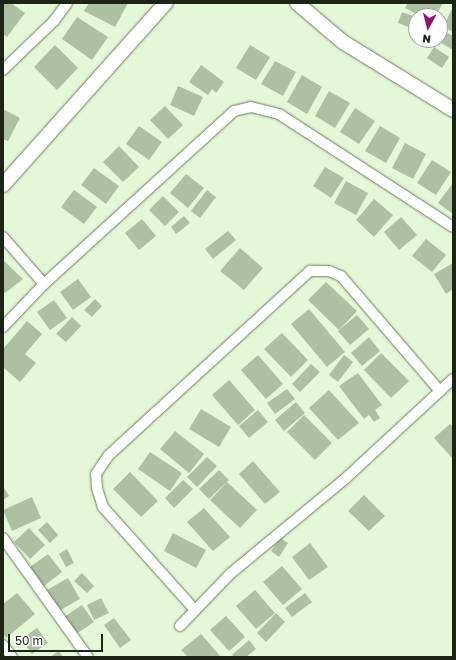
<!DOCTYPE html>
<html>
<head>
<meta charset="utf-8">
<style>
  body { margin:0 }
  #map { position:relative; width:456px; height:660px; overflow:hidden; background:#e4f8d8; font-family:"Golos Text",sans-serif }
  div>[style] { position:absolute }
  [style*='--x'] { left:calc(var(--x)*1px); top:calc(var(--y)*1px); width:calc(var(--w)*1px); rotate:calc(var(--a)*1deg) }
  .building>* { inset:0; background:#adc0a1 }
  .roads { filter:drop-shadow(0 0 1px #6b7c5f) drop-shadow(0 0 1px #6b7c5f) }
  .street>* { height:10px; margin:-5px; padding:0 5px; transform-origin:5px; border-radius:5px; background:#fff }
  .secondary>* { height:14px; margin:-7px; padding:0 7px; transform-origin:7px; border-radius:7px; background:#fff }
  span { translate:-50% -50%; white-space:nowrap; text-align:center; line-height:1.15; -webkit-text-stroke:3.5px #fff; paint-order:stroke }
  .frame { position:absolute; inset:0; border:4px solid #1c2317; pointer-events:none }
  .north { position:absolute; left:408px; top:8px; width:40px; height:40px; box-sizing:border-box; background:#fff; border:1px solid #a4a7a2; border-radius:50%; rotate:187deg; font-size:11px; font-weight:700; line-height:16px; text-align:center; color:#1c2317 }
  .north::after { content:''; display:block; margin:auto; width:14px; height:18px; background:#911470; clip-path:polygon(50% 0,100% 100%,50% 72%,0 100%) }
  .scale { position:absolute; left:8px; top:634px; width:95px; height:18px; box-sizing:border-box; border:2px solid #1c2317; border-top:0; padding-left:5px; font-size:12px; line-height:14px; white-space:nowrap; color:#1c2317; -webkit-text-stroke:3px #fff; paint-order:stroke }
</style>
</head>
<body>
<div id="map">
  <div class="building">
    <div style="clip-path:polygon(3px 3px,11px 3px,25px 13px,7px 37px,3px 34px)"></div>
    <div style="clip-path:polygon(89px 3px,128px 3px,115px 27px,84px 11px)"></div>
    <div style="clip-path:polygon(408px 3px,443px 3px,435px 16px,420px 16px,405px 8px)"></div>
    <div style="clip-path:polygon(453px 7px,453px 32px,443px 27px)"></div>
    <div style="clip-path:polygon(402px 12px,416px 17px,416px 30px,398px 23px)"></div>
    <div style="clip-path:polygon(77px 17px,108px 37px,92px 60px,62px 39px)"></div>
    <div style="clip-path:polygon(442px 30px,453px 36px,453px 50px,436px 40px,440px 40px)"></div>
    <div style="clip-path:polygon(55px 45px,78px 68px,57px 90px,34px 67px)"></div>
    <div style="clip-path:polygon(250px 45px,270px 57px,256px 80px,236px 68px)"></div>
    <div style="clip-path:polygon(434px 47px,449px 57px,442px 68px,427px 58px)"></div>
    <div style="clip-path:polygon(275px 61px,296px 72px,283px 96px,261px 84px)"></div>
    <div style="clip-path:polygon(201px 65px,224px 82px,216px 93px,212px 89px,208px 95px,189px 82px)"></div>
    <div style="clip-path:polygon(302px 75px,322px 87px,307px 114px,287px 102px)"></div>
    <div style="clip-path:polygon(178px 86px,203px 97px,194px 116px,170px 105px)"></div>
    <div style="clip-path:polygon(329px 91px,350px 103px,335px 128px,315px 116px)"></div>
    <div style="clip-path:polygon(165px 106px,183px 125px,168px 139px,150px 120px)"></div>
    <div style="clip-path:polygon(355px 108px,375px 121px,359px 144px,340px 132px)"></div>
    <div style="clip-path:polygon(3px 109px,20px 118px,8px 141px,3px 139px)"></div>
    <div style="clip-path:polygon(139px 126px,162px 142px,149px 160px,126px 144px)"></div>
    <div style="clip-path:polygon(380px 126px,400px 138px,386px 163px,365px 151px)"></div>
    <div style="clip-path:polygon(405px 143px,426px 154px,413px 179px,392px 168px)"></div>
    <div style="clip-path:polygon(119px 146px,139px 167px,123px 182px,103px 162px)"></div>
    <div style="clip-path:polygon(432px 160px,451px 172px,436px 195px,417px 183px)"></div>
    <div style="clip-path:polygon(325px 167px,344px 178px,331px 198px,313px 186px)"></div>
    <div style="clip-path:polygon(94px 168px,119px 186px,106px 204px,81px 185px)"></div>
    <div style="clip-path:polygon(186px 174px,204px 188px,188px 208px,170px 193px)"></div>
    <div style="clip-path:polygon(346px 181px,368px 193px,356px 215px,334px 203px)"></div>
    <div style="clip-path:polygon(453px 183px,453px 214px,438px 203px)"></div>
    <div style="clip-path:polygon(74px 190px,97px 207px,84px 224px,61px 207px)"></div>
    <div style="clip-path:polygon(207px 190px,216px 197px,200px 218px,191px 211px)"></div>
    <div style="clip-path:polygon(163px 196px,179px 212px,165px 226px,149px 210px)"></div>
    <div style="clip-path:polygon(374px 199px,393px 215px,374px 237px,356px 220px)"></div>
    <div style="clip-path:polygon(184px 216px,190px 223px,176px 234px,171px 227px)"></div>
    <div style="clip-path:polygon(401px 217px,417px 235px,399px 250px,384px 232px)"></div>
    <div style="clip-path:polygon(142px 219px,156px 236px,139px 250px,125px 233px)"></div>
    <div style="clip-path:polygon(228px 231px,236px 240px,213px 259px,205px 249px)"></div>
    <div style="clip-path:polygon(426px 239px,446px 255px,432px 272px,412px 256px)"></div>
    <div style="clip-path:polygon(240px 248px,263px 268px,244px 290px,220px 271px)"></div>
    <div style="clip-path:polygon(3px 260px,23px 279px,5px 293px,3px 291px)"></div>
    <div style="clip-path:polygon(453px 263px,453px 289px,446px 294px,434px 274px)"></div>
    <div style="clip-path:polygon(78px 279px,91px 297px,73px 310px,60px 292px)"></div>
    <div style="clip-path:polygon(326px 282px,357px 311px,339px 330px,308px 300px)"></div>
    <div style="clip-path:polygon(95px 299px,102px 306px,92px 317px,84px 310px)"></div>
    <div style="clip-path:polygon(54px 300px,67px 318px,50px 330px,37px 312px)"></div>
    <div style="clip-path:polygon(309px 309px,345px 352px,327px 367px,291px 324px)"></div>
    <div style="clip-path:polygon(357px 315px,369px 329px,350px 345px,338px 331px)"></div>
    <div style="clip-path:polygon(72px 317px,81px 326px,66px 342px,56px 334px)"></div>
    <div style="clip-path:polygon(27px 321px,42px 334px,25px 354px,36px 363px,20px 382px,3px 367px,3px 349px)"></div>
    <div style="clip-path:polygon(282px 333px,308px 360px,291px 377px,264px 349px)"></div>
    <div style="clip-path:polygon(369px 337px,380px 351px,362px 366px,351px 353px)"></div>
    <div style="clip-path:polygon(381px 353px,409px 381px,391px 398px,364px 370px)"></div>
    <div style="clip-path:polygon(258px 355px,283px 384px,266px 399px,241px 370px)"></div>
    <div style="clip-path:polygon(344px 355px,353px 362px,338px 382px,329px 375px)"></div>
    <div style="clip-path:polygon(311px 364px,320px 372px,300px 392px,292px 384px)"></div>
    <div style="clip-path:polygon(358px 373px,382px 405px,375px 410px,380px 418px,374px 422px,369px 415px,364px 419px,339px 386px)"></div>
    <div style="clip-path:polygon(229px 380px,255px 410px,238px 425px,212px 395px)"></div>
    <div style="clip-path:polygon(287px 389px,295px 399px,275px 414px,267px 403px)"></div>
    <div style="clip-path:polygon(329px 390px,359px 423px,338px 440px,309px 408px)"></div>
    <div style="clip-path:polygon(296px 402px,305px 413px,284px 431px,275px 420px)"></div>
    <div style="clip-path:polygon(201px 409px,231px 427px,219px 447px,189px 429px)"></div>
    <div style="clip-path:polygon(258px 410px,268px 422px,249px 438px,239px 426px)"></div>
    <div style="clip-path:polygon(304px 415px,332px 443px,315px 460px,287px 432px)"></div>
    <div style="clip-path:polygon(450px 424px,453px 427px,453px 459px,434px 438px)"></div>
    <div style="clip-path:polygon(175px 431px,204px 454px,189px 473px,160px 449px)"></div>
    <div style="clip-path:polygon(150px 452px,182px 473px,170px 491px,138px 469px)"></div>
    <div style="clip-path:polygon(207px 457px,217px 466px,197px 487px,187px 477px)"></div>
    <div style="clip-path:polygon(253px 461px,280px 492px,265px 504px,239px 474px)"></div>
    <div style="clip-path:polygon(219px 470px,229px 480px,209px 499px,199px 489px)"></div>
    <div style="clip-path:polygon(130px 472px,158px 501px,141px 517px,113px 489px)"></div>
    <div style="clip-path:polygon(183px 480px,193px 489px,174px 508px,165px 498px)"></div>
    <div style="clip-path:polygon(227px 482px,257px 510px,240px 528px,210px 500px)"></div>
    <div style="clip-path:polygon(3px 486px,9px 496px,3px 500px)"></div>
    <div style="clip-path:polygon(364px 495px,385px 516px,369px 531px,348px 511px)"></div>
    <div style="clip-path:polygon(32px 497px,41px 518px,12px 531px,3px 510px)"></div>
    <div style="clip-path:polygon(204px 508px,230px 537px,213px 551px,187px 522px)"></div>
    <div style="clip-path:polygon(47px 522px,58px 535px,50px 543px,38px 530px)"></div>
    <div style="clip-path:polygon(29px 528px,45px 545px,30px 559px,14px 542px)"></div>
    <div style="clip-path:polygon(173px 533px,206px 550px,196px 568px,164px 551px)"></div>
    <div style="clip-path:polygon(280px 538px,288px 543px,279px 557px,271px 551px)"></div>
    <div style="clip-path:polygon(310px 543px,328px 567px,309px 580px,292px 557px)"></div>
    <div style="clip-path:polygon(67px 549px,74px 563px,66px 567px,59px 554px)"></div>
    <div style="clip-path:polygon(48px 554px,62px 572px,44px 586px,30px 567px)"></div>
    <div style="clip-path:polygon(282px 566px,302px 589px,283px 605px,263px 582px)"></div>
    <div style="clip-path:polygon(82px 573px,94px 586px,87px 593px,74px 581px)"></div>
    <div style="clip-path:polygon(68px 578px,80px 599px,59px 611px,47px 590px)"></div>
    <div style="clip-path:polygon(255px 590px,275px 613px,256px 629px,236px 606px)"></div>
    <div style="clip-path:polygon(17px 593px,35px 614px,6px 638px,3px 634px,3px 604px)"></div>
    <div style="clip-path:polygon(305px 593px,312px 602px,292px 617px,285px 608px)"></div>
    <div style="clip-path:polygon(101px 598px,109px 613px,94px 620px,87px 605px)"></div>
    <div style="clip-path:polygon(82px 605px,94px 622px,76px 634px,64px 617px)"></div>
    <div style="clip-path:polygon(276px 613px,285px 622px,266px 642px,257px 633px)"></div>
    <div style="clip-path:polygon(226px 616px,245px 637px,229px 651px,210px 630px)"></div>
    <div style="clip-path:polygon(114px 618px,131px 640px,120px 648px,104px 625px)"></div>
    <div style="clip-path:polygon(37px 628px,48px 643px,32px 654px,21px 639px)"></div>
    <div style="clip-path:polygon(201px 634px,221px 657px,188px 657px,181px 650px)"></div>
    <div style="clip-path:polygon(249px 640px,256px 649px,246px 657px,234px 657px,232px 655px)"></div>
    <div style="clip-path:polygon(59px 651px,63px 657px,50px 657px)"></div>
  </div>
  <div class="roads">
    <div class="street">
      <div style="--x:3;--y:70;--w:71;--a:-43.9"></div>
      <div style="--x:54;--y:21;--w:22;--a:-54"></div>
      <div style="--x:3;--y:237;--w:62;--a:48.9"></div>
      <div style="--x:3;--y:327;--w:59;--a:-46.4"></div>
      <div style="--x:44;--y:284;--w:257;--a:-42.3"></div>
      <div style="--x:234;--y:111;--w:17;--a:-13"></div>
      <div style="--x:251;--y:107;--w:29;--a:14"></div>
      <div style="--x:279;--y:114;--w:207;--a:33"></div>
      <div style="--x:3;--y:538;--w:146;--a:54.5"></div>
      <div style="--x:195;--y:610;--w:138;--a:-131.8"></div>
      <div style="--x:103;--y:507;--w:20;--a:-108"></div>
      <div style="--x:97;--y:488;--w:14;--a:-94"></div>
      <div style="--x:96;--y:474;--w:23;--a:-56"></div>
      <div style="--x:109;--y:455;--w:273;--a:-42.5"></div>
      <div style="--x:310;--y:271;--w:19;--a:0"></div>
      <div style="--x:329;--y:271;--w:13;--a:23"></div>
      <div style="--x:341;--y:276;--w:152;--a:49.3"></div>
      <div style="--x:180;--y:626;--w:72;--a:-46.1"></div>
      <div style="--x:230;--y:574;--w:151;--a:-39.6"></div>
      <div style="--x:346;--y:478;--w:146;--a:-42.8"></div>
      <div style="--x:3;--y:645;--w:15;--a:53"></div>
    </div>
    <div class="secondary">
      <div style="--x:297;--y:3;--w:60;--a:40.3"></div>
      <div style="--x:343;--y:42;--w:129;--a:31.7"></div>
      <div style="--x:3;--y:185;--w:244;--a:-48.2"></div>
    </div>
  </div>
  <div class="frame"></div>
  <div class="north">N</div>
  <div class="scale">50 m</div>
</div>
</body>
</html>
